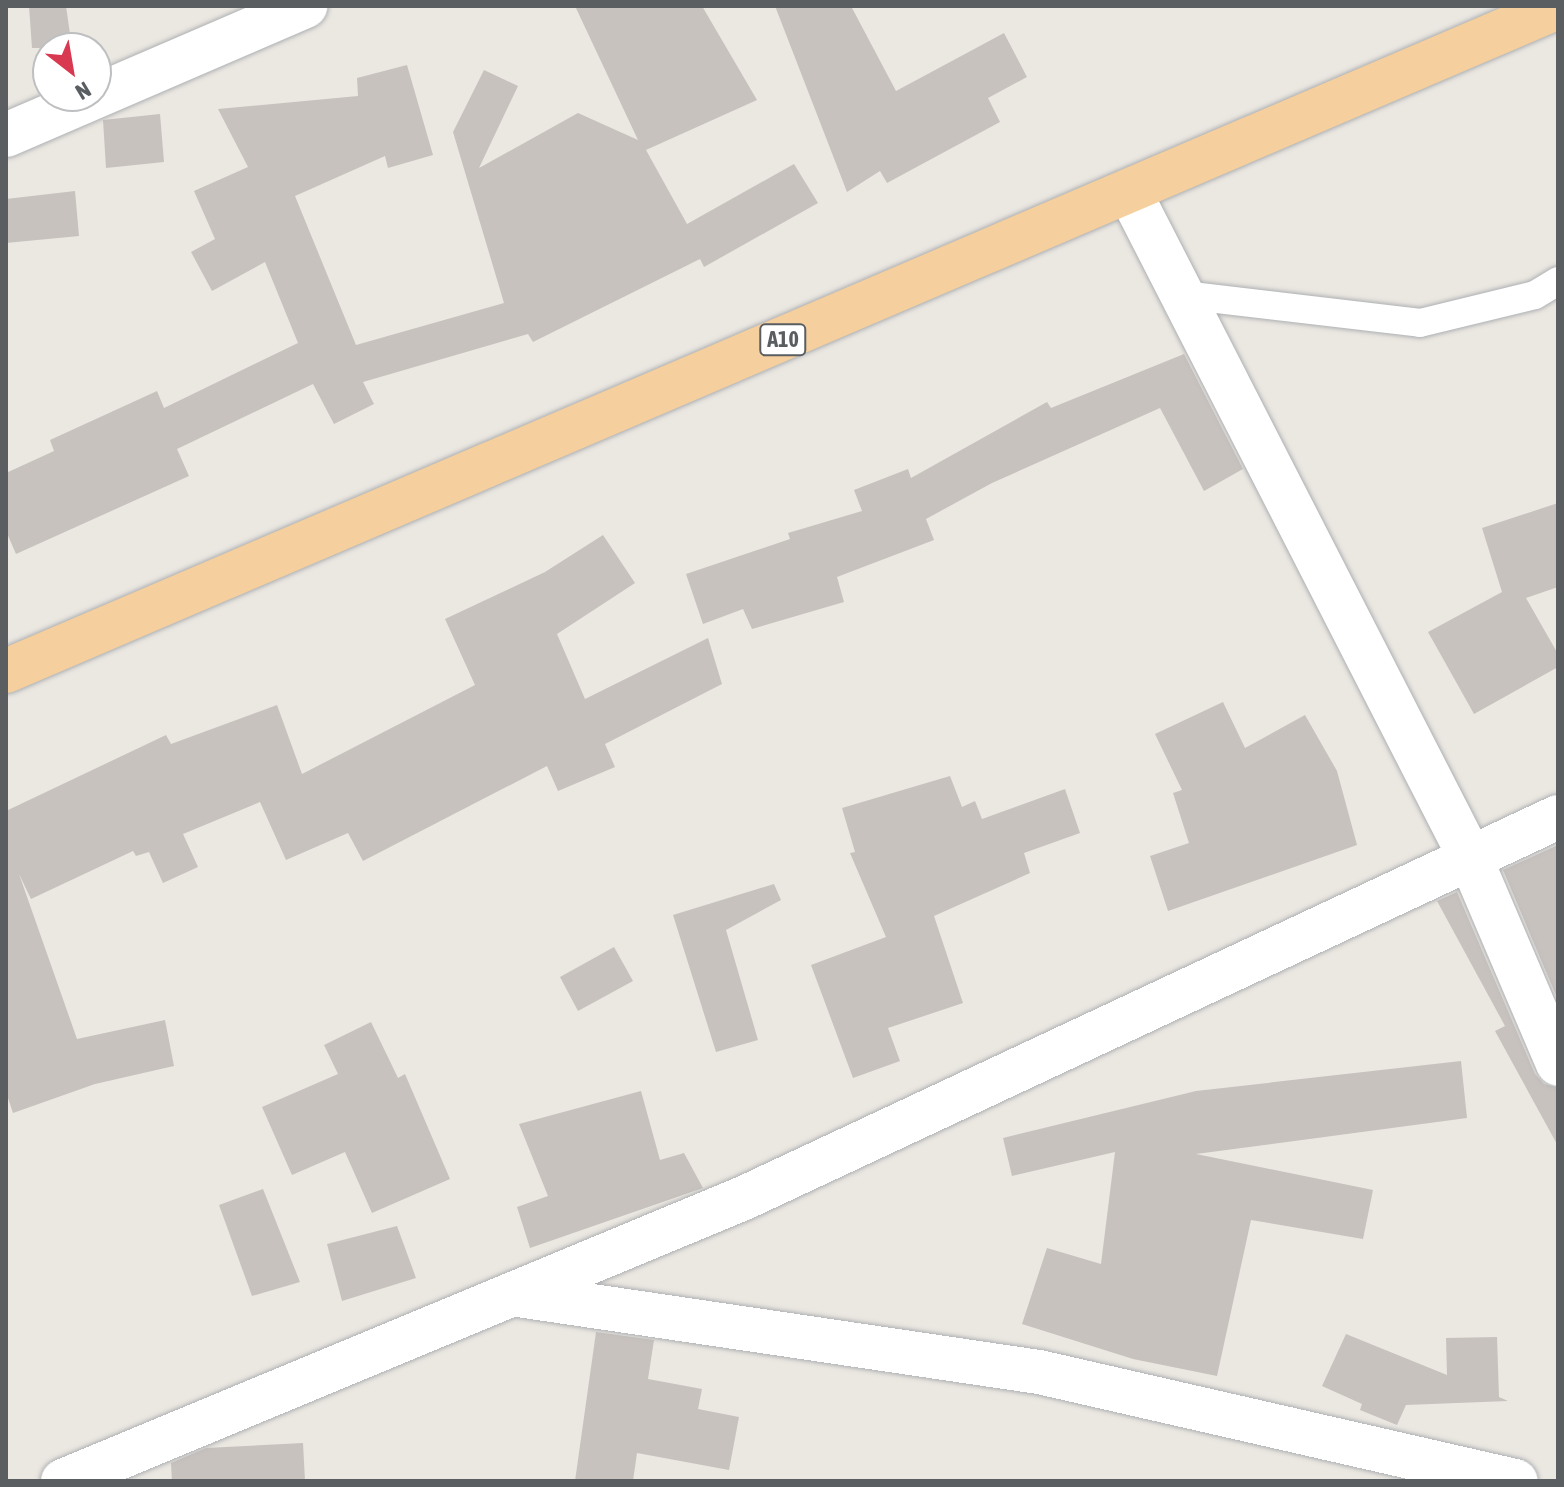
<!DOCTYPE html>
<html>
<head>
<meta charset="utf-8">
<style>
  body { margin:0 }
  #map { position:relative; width:1564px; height:1487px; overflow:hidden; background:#ebe7e1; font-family:"Asap Condensed",sans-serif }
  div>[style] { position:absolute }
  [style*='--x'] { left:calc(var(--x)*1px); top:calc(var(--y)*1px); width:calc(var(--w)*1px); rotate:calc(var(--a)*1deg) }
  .building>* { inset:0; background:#c7c2be }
  .roads { filter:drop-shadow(0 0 2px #adb0b3) drop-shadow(0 0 2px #adb0b3) }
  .service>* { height:28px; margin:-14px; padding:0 14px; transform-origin:14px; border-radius:14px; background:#fff }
  .minor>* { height:44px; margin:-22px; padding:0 22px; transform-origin:22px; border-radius:22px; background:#fff }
  .trunk>* { height:44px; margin:-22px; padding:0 22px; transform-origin:22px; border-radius:22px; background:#f5cf9d }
  span { translate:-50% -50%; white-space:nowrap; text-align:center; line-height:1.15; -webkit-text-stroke:6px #fff; paint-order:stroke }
  .shield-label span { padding:2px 6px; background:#fff; border:2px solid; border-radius:6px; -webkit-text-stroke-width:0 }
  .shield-label { font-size:22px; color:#5a5e61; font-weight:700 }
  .frame { position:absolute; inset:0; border:8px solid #5a5e61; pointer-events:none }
  .north { position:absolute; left:32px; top:32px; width:80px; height:80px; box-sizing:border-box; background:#fff; border:2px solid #bdbfc0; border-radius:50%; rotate:149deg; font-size:22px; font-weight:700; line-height:32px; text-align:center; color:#5a5e61 }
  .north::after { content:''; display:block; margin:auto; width:28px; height:36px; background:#d93950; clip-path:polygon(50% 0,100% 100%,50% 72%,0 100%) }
</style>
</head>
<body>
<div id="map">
  <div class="building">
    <div style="clip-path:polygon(29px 6px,66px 6px,72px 48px,32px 48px)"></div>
    <div style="clip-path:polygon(575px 6px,702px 6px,757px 100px,646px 150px,687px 224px,794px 164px,818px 203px,704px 267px,700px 259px,533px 342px,528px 334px,363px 382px,374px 404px,334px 424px,313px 384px,177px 449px,189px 476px,16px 554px,6px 531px,6px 473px,54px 451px,50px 440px,157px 391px,164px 408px,298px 343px,265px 262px,212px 291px,191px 252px,215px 239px,194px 191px,248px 167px,218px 109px,358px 96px,357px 78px,407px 65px,433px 155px,388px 168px,385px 156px,295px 196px,356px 345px,504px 303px,453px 132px,484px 70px,518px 86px,479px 168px,578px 113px,638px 140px)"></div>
    <div style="clip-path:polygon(775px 6px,851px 6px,896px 91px,1004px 33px,1027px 77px,988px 98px,1000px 122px,887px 183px,880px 171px,847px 192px)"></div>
    <div style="clip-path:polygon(160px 114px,164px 162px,106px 168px,103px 120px)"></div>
    <div style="clip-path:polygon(75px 191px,79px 236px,6px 243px,6px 199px)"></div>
    <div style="clip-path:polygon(1184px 354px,1243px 469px,1204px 491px,1160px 408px,992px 483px,926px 519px,934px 540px,837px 577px,844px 602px,752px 629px,743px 609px,703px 624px,686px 574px,790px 539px,788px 533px,862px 511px,854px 490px,908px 469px,911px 478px,1047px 402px,1051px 408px)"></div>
    <div style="clip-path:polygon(1558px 503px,1558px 587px,1526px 598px,1558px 654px,1558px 667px,1474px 714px,1428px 632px,1502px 592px,1482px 528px)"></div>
    <div style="clip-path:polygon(603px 535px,635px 583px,557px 634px,585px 699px,708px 638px,722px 684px,605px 744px,615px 767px,558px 791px,547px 766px,363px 861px,348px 833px,286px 860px,260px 802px,183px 834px,198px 867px,163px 883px,149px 852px,136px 856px,133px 851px,31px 899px,19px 874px,77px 1039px,165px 1020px,174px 1066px,95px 1084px,13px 1113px,6px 1092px,6px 811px,166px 735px,171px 744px,277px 705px,302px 774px,475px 685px,445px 619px,545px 572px)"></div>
    <div style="clip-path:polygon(1223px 702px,1245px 748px,1305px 715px,1337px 771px,1357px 845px,1168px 911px,1150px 856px,1189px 843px,1173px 793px,1182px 790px,1155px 734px)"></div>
    <div style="clip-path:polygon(950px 776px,962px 807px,975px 801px,982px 819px,1065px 789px,1080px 833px,1024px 853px,1030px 873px,934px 916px,963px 1003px,888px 1028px,900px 1061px,853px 1078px,811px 965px,886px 937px,850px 853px,855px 852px,842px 808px)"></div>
    <div style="clip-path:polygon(1558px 845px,1558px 1000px,1503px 870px)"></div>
    <div style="clip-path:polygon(774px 884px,781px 900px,726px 930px,758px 1040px,716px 1052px,673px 915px)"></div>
    <div style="clip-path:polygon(1457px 892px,1535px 1074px,1544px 1084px,1558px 1088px,1558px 1146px,1495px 1031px,1505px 1026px,1437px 901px)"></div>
    <div style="clip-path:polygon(614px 947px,633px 981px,578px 1011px,560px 977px)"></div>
    <div style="clip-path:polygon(371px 1022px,398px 1078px,405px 1074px,450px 1179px,372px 1213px,345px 1152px,292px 1175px,262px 1107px,338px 1074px,324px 1045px)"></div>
    <div style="clip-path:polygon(1461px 1061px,1467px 1118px,1196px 1154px,1373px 1190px,1363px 1239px,1251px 1220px,1217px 1376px,1133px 1359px,1022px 1324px,1047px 1248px,1101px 1264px,1115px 1152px,1012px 1176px,1003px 1138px,1196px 1091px)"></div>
    <div style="clip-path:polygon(641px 1091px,660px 1160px,684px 1153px,703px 1188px,530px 1248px,517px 1207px,548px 1196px,519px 1124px)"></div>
    <div style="clip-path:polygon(263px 1189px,300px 1282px,252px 1296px,219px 1205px)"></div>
    <div style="clip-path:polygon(397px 1226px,416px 1278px,342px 1301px,327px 1244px)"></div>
    <div style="clip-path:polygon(596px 1332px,654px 1340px,648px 1379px,702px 1389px,698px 1409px,739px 1417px,729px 1470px,637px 1453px,633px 1481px,575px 1481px)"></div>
    <div style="clip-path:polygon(1346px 1334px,1447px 1375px,1446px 1338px,1497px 1337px,1499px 1397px,1508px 1401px,1406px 1405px,1397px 1425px,1360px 1410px,1362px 1404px,1322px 1386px)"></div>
    <div style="clip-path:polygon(303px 1443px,305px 1481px,172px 1481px,171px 1463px,206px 1448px)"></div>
  </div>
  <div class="roads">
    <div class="service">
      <div style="--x:1183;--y:295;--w:239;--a:6.7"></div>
      <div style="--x:1420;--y:323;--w:118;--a:-13.7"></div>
      <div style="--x:1535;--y:295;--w:27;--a:-31"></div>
    </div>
    <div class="minor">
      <div style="--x:6;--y:135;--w:326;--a:-23.3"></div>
      <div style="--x:1129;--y:191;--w:746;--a:62.89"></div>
      <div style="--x:1469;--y:855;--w:227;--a:66.9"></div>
      <div style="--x:518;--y:1295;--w:527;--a:8.41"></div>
      <div style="--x:1039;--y:1372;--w:489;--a:12.9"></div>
      <div style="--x:63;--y:1481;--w:737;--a:-22.57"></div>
      <div style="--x:744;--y:1198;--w:899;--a:-25.08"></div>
    </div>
    <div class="trunk">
      <div style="--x:6;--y:671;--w:1688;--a:-23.16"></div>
    </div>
  </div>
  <div class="shield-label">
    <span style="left:783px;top:340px">A10</span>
  </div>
  <div class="frame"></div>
  <div class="north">N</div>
</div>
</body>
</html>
